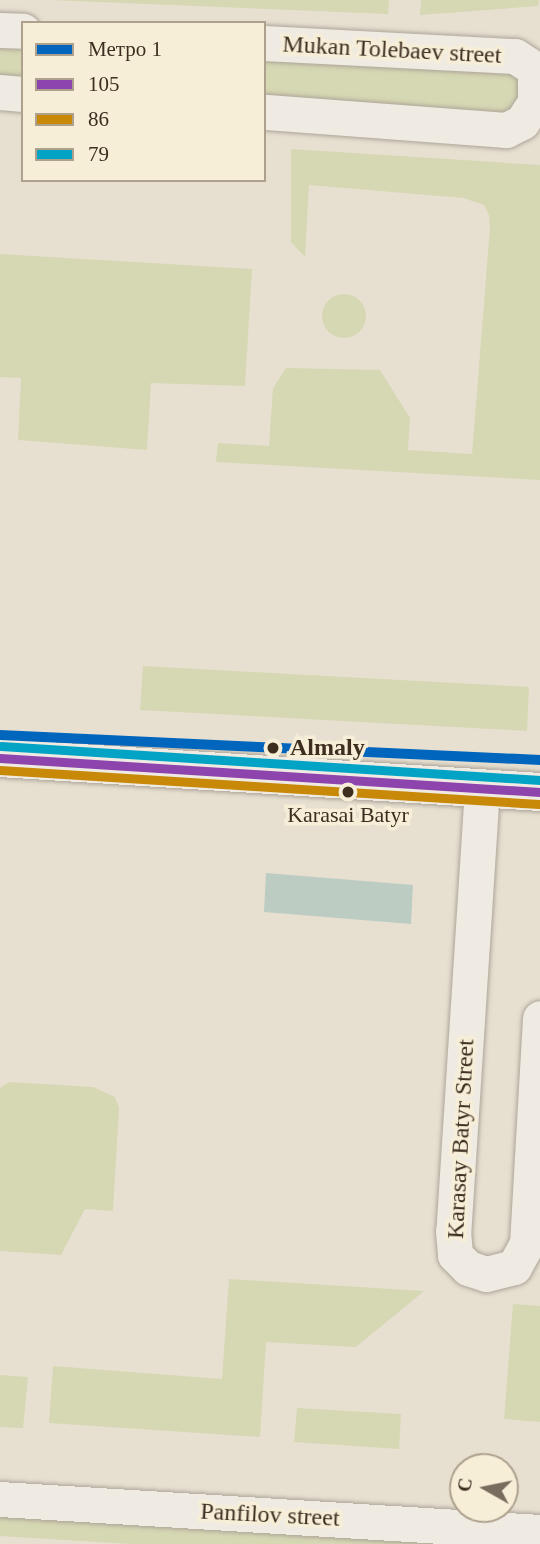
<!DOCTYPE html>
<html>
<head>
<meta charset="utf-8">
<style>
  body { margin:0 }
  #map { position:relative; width:540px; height:1544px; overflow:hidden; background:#e7e0d1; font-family:"Times New Roman",serif }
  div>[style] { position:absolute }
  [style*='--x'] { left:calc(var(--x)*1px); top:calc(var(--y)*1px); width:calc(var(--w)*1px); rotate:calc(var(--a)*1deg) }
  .green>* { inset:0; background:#d6d7b3 }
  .round { border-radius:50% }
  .water>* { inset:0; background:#bcccc2 }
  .roads { filter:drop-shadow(0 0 2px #ada599) drop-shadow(0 0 2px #ada599) }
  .minor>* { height:35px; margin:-17.5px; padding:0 17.5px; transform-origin:17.5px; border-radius:17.5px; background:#efebe3 }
  .secondary>* { height:38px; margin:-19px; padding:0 19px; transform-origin:19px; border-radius:19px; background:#efebe3 }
  .bus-1>* { height:9px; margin:-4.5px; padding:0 4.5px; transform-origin:4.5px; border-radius:4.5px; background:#8e44ad }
  .bus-2>* { height:9px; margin:-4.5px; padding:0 4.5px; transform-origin:4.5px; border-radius:4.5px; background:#c88808 }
  .bus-3>* { height:9px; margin:-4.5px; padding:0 4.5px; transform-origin:4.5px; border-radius:4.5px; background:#03a3c5 }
  .metro-1>* { height:10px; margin:-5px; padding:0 5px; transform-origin:5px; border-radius:5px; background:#0065bd }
  .dots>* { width:19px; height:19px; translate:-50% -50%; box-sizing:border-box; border:4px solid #f7eed8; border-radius:50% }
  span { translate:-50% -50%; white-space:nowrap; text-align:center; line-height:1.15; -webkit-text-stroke:7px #f7eed8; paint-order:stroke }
  .bus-label { font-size:22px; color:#3d2e20 }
  .street-label { font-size:24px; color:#3d2e20 }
  .stop-label { font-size:24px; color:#3d2e20; font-weight:700 }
  .left { translate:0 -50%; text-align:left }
  .legend { position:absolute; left:21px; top:21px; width:245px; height:161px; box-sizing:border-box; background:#f7eed8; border:2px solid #ada18e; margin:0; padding:9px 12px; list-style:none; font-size:21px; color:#3d2e20 }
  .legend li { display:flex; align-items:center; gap:14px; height:35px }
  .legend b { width:35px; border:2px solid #ada18e }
  .north { position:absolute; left:449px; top:1453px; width:70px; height:70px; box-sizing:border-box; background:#f7eed8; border:2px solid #ada18e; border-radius:50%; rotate:279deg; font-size:19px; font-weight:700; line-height:28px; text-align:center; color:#3d2e20 }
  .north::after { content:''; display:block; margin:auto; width:24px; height:32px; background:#786c5e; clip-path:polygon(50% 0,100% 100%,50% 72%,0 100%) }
</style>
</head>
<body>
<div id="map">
  <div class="green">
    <div style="clip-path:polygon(49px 0,389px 0,388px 14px)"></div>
    <div style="clip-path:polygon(421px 0,539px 0,538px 6px,420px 15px)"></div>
    <div style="clip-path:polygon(0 36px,23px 37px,23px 83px,0 82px)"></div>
    <div style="clip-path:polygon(264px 50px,522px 71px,523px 104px,502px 117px,264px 100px)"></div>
    <div style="clip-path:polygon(291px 149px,540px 165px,540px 480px,216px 462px,218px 443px,269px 446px,273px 388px,286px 368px,380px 370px,410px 418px,408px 450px,472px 454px,490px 228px,489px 215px,484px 205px,463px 198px,309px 185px,305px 257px,291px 242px)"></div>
    <div style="clip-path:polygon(0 254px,252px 269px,245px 386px,151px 383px,147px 450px,18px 440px,21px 378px,0 377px)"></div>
    <div class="round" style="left:322px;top:294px;width:44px;height:44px"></div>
    <div style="clip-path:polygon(143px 666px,529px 687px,527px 731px,140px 710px)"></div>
    <div style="clip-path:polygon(9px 1082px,93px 1087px,115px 1097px,119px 1108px,113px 1211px,85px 1209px,61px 1255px,0 1251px,0 1088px)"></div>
    <div style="clip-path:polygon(229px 1279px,424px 1291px,356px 1347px,266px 1342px,260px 1437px,49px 1423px,53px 1366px,222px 1379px)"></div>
    <div style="clip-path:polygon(513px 1304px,540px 1306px,540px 1422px,504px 1419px)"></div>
    <div style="clip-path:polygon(0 1375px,28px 1377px,23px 1428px,0 1427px)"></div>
    <div style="clip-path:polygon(297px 1408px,401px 1414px,399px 1449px,294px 1442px)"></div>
    <div style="clip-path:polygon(0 1513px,468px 1544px,131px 1544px,0 1536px)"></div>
  </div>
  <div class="water">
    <div style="clip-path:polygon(266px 873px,413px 885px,411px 924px,264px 912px)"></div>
  </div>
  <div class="roads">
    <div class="minor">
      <div style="--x:0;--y:30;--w:23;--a:2"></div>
      <div style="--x:264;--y:43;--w:251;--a:3"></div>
      <div style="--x:515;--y:56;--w:24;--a:33"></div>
      <div style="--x:535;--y:69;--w:33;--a:90"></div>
      <div style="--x:535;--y:102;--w:24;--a:123"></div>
      <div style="--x:522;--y:122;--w:18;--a:153"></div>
      <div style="--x:506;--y:130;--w:243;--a:-175.7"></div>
      <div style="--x:0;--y:92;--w:23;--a:5"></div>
      <div style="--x:482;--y:788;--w:444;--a:93.7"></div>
      <div style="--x:453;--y:1231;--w:24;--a:85"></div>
      <div style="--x:455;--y:1255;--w:18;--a:45"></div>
      <div style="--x:468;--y:1268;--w:19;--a:18"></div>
      <div style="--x:486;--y:1274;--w:29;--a:-14"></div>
      <div style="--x:514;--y:1267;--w:26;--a:-61"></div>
      <div style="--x:527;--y:1244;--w:226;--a:-86.7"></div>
      <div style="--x:0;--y:1499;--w:541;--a:3.5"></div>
    </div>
    <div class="secondary">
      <div style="--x:0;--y:758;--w:541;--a:3.6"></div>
    </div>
  </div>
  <div class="bus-1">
    <div style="--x:0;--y:758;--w:541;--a:3.6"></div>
  </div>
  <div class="bus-2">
    <div style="--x:0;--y:770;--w:540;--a:3.61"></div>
  </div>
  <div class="bus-3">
    <div style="--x:1;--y:746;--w:540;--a:3.61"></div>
  </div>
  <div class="metro-1">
    <div style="--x:0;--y:735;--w:541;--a:2.65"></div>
  </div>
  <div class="dots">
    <div style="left:273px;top:748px;background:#3d2e20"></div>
    <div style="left:348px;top:792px;background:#3d2e20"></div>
  </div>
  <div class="bus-label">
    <span style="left:348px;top:815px">Karasai Batyr</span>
  </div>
  <div class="street-label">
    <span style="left:392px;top:50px;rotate:3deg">Mukan Tolebaev street</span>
    <span style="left:461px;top:1139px;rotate:-87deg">Karasay Batyr Street</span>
    <span style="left:270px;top:1515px;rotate:3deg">Panfilov street</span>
  </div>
  <div class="stop-label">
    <span class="left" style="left:290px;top:748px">Almaly</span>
  </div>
  <ul class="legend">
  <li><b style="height:9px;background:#0065bd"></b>Метро 1</li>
  <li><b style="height:9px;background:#8e44ad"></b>105</li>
  <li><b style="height:9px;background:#c88808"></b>86</li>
  <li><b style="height:9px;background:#03a3c5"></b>79</li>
  </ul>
  <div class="north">С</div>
</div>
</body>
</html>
